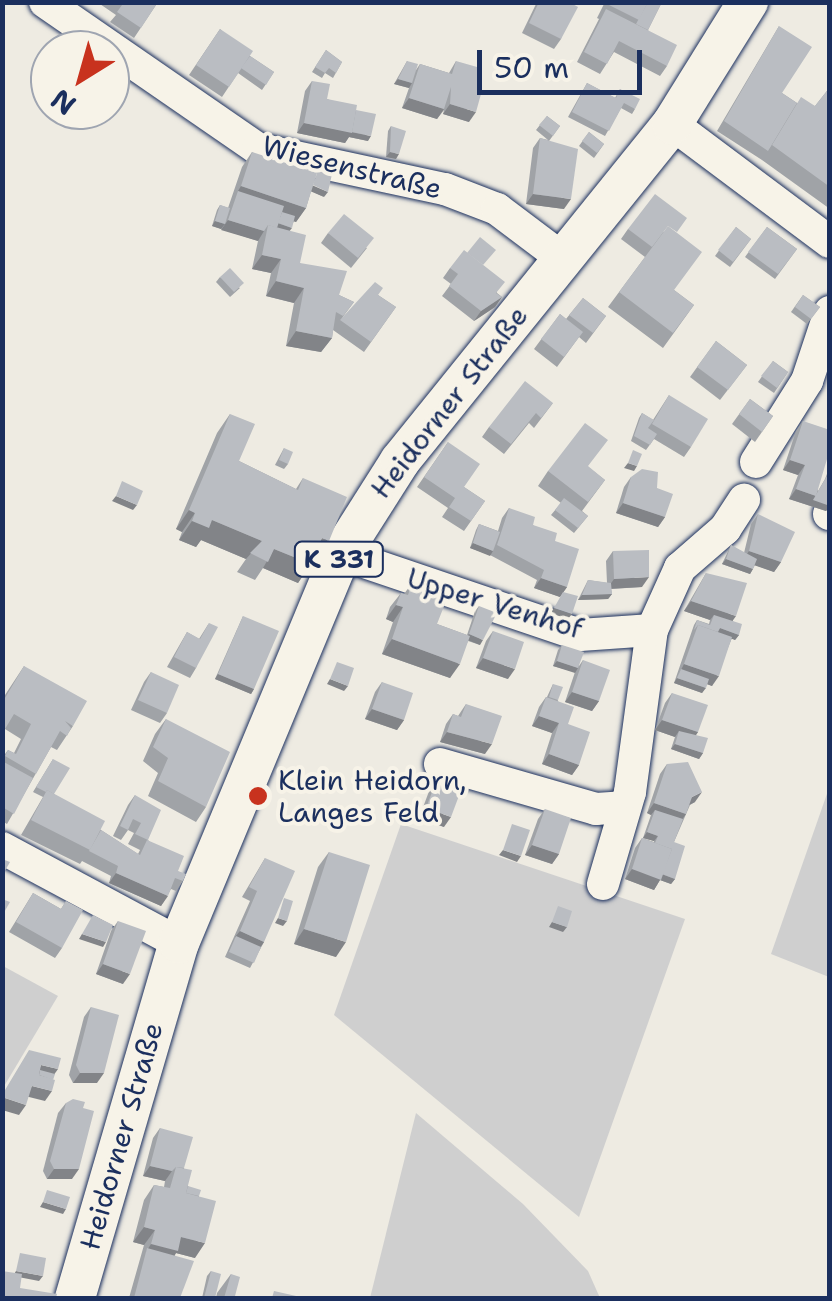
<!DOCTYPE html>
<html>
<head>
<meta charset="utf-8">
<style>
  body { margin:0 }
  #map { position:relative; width:832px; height:1301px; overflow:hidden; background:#eeebe2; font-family:"Shantell Sans",sans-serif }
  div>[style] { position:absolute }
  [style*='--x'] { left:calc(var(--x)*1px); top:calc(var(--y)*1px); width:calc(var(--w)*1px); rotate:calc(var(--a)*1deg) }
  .green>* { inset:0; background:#cfcfcf }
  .roads { filter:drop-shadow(0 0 2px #1b2f5e) drop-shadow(0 0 2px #1b2f5e) }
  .minor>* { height:32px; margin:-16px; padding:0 16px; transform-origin:16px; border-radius:16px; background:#f7f3e8 }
  .major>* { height:40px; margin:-20px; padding:0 20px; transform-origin:20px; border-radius:20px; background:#f7f3e8 }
  .wall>* { inset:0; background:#a0a3a7 }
  .shaded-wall>* { inset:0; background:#828488 }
  .building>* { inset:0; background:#babdc2 }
  .dots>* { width:28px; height:28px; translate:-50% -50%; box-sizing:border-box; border:5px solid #f7f3e8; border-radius:50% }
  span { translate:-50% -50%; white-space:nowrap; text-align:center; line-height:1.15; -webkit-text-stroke:8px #f7f3e8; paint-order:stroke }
  .shield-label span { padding:2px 8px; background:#f7f3e8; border:2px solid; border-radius:8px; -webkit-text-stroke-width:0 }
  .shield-label { font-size:25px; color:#1b2f5e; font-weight:700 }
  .street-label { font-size:28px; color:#1b2f5e }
  .poi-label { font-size:28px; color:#1b2f5e }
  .left { translate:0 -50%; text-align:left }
  .frame { position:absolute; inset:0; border:5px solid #1b2f5e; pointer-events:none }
  .north { position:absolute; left:30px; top:30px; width:100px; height:100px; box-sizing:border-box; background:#f7f3e8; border:2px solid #9fa5b1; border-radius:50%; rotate:217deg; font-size:28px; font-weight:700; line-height:40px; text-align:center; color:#1b2f5e }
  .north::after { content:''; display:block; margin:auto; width:35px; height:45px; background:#c8321e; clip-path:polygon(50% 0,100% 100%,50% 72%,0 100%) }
  .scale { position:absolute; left:477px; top:50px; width:165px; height:45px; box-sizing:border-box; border:5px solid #1b2f5e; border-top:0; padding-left:12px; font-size:30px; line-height:35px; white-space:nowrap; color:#1b2f5e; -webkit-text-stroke:8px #f7f3e8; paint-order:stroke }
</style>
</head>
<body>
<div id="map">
  <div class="green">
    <div style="clip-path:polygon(829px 788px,830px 977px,829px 977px,771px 954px)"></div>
    <div style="clip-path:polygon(401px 824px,685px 919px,579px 1217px,334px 1015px)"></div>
    <div style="clip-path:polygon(3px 966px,58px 996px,3px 1088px)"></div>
    <div style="clip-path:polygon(416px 1113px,523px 1204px,588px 1271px,600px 1298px,370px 1298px)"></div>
  </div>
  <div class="roads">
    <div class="minor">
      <div style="--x:45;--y:2;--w:259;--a:34.6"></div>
      <div style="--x:258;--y:149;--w:191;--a:12.1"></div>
      <div style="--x:445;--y:189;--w:56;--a:21"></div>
      <div style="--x:497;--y:209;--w:81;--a:37"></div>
      <div style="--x:672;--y:124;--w:197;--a:36.8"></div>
      <div style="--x:756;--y:462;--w:96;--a:-57.8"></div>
      <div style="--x:807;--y:381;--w:73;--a:-71.6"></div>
      <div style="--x:829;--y:514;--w:1;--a:-45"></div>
      <div style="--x:341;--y:554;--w:252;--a:18.7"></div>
      <div style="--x:580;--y:635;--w:72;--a:-4"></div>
      <div style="--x:440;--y:764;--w:162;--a:16.1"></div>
      <div style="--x:596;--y:809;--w:27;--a:-4"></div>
      <div style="--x:2;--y:848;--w:201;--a:28.2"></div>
      <div style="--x:603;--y:884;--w:96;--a:-73.6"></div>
      <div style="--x:630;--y:792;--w:163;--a:-82.3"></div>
      <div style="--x:652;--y:630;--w:68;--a:-65.7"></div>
      <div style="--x:680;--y:568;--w:60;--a:-40.9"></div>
      <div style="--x:725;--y:529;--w:35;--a:-57"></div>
    </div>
    <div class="major">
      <div style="--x:75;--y:1298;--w:370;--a:-73.7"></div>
      <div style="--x:179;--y:943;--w:421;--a:-67.4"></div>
      <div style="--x:341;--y:554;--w:110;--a:-57.6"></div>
      <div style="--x:400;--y:461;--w:433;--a:-51.1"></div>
      <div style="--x:672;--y:124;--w:144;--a:-58.1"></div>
    </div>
  </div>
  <div class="wall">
    <div style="clip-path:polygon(97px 2px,158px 2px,134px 38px,110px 22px,116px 15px)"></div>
    <div style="clip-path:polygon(537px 2px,569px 2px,561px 39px,554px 49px,522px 33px)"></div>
    <div style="clip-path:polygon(605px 2px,662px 2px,648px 30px,667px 66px,660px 76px,614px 52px,600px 74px,577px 62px,599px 19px,597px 18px)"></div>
    <div style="clip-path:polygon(779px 26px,782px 93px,797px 103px,815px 106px,830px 87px,830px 209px,762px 160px,717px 131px)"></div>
    <div style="clip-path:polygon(220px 29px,250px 56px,274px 72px,262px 90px,238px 73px,222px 97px,189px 75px)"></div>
    <div style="clip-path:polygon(326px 50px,342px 62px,333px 78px,325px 73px,322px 78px,312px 72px)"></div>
    <div style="clip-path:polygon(407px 61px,416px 70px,420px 64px,449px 73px,456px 61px,469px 122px,443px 114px,444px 110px,437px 119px,402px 108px,409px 88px,394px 84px)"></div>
    <div style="clip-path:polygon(312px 81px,327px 99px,356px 110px,368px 141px,349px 137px,345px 143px,297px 133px,305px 91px)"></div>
    <div style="clip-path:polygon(587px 83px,615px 98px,620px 89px,635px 109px,632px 114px,621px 108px,605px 136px,568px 117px)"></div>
    <div style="clip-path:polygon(547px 116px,560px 126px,549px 141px,564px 209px,526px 204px,533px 148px,540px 138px,548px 140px,536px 130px)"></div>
    <div style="clip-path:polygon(391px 126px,396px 159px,386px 157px,388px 131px)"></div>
    <div style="clip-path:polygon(589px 132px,604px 144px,594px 158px,579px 146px)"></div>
    <div style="clip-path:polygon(252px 152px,324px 197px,311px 191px,306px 208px,296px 222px,294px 221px,289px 231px,300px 263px,339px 295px,354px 302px,342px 318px,378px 295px,396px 307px,364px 352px,333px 330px,332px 338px,321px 352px,286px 346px,294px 303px,266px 296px,271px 273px,252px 269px,258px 241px,212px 226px,217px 210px,220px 205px,228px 208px,242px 167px)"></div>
    <div style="clip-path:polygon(736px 227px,751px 239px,730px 267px,715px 256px)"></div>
    <div style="clip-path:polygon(767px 227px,797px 249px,775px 279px,745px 257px)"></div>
    <div style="clip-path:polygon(628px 229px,677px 233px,674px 290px,694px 305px,663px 348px,608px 307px,645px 257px,621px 239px)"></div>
    <div style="clip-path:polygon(328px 233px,367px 248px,351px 268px,321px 243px)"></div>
    <div style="clip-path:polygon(484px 266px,497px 293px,502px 297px,495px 307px,474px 321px,442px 296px,451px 284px,443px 278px,450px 268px)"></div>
    <div style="clip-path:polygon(220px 277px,240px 288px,230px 297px,216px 282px)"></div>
    <div style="clip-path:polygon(803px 295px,820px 307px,807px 324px,791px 312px)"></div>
    <div style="clip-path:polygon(583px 298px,606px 316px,586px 343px,579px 337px,557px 367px,534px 349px,560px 314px,566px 319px)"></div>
    <div style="clip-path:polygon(716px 341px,747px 365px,720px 400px,690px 377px)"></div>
    <div style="clip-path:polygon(773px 361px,788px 372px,774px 393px,758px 382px)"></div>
    <div style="clip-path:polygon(669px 395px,691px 447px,684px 457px,654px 439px,646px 450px,631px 441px,639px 418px,642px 413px,653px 420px)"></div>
    <div style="clip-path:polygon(750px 399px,773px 416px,755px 442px,732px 424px)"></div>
    <div style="clip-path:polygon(553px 403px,534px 428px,529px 423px,504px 454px,482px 437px,489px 427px)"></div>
    <div style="clip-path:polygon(230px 414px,239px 461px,296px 489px,303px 478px,316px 560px,313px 559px,298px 583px,263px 568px,255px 580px,237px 572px,246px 559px,201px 540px,196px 547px,179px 540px,182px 532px,176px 529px,217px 433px)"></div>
    <div style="clip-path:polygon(803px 421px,818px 491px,825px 479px,830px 466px,830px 507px,826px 511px,789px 499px,798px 475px,783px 470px,796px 431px)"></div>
    <div style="clip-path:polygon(448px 442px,464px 487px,485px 501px,464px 531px,442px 517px,448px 508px,417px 487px)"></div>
    <div style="clip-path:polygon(284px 448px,288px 464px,284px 469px,275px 465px)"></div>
    <div style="clip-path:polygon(588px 467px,605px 480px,582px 511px,588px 516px,574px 533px,551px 515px,561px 503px,538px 486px,548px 471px)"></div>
    <div style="clip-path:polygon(631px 477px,657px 488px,665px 517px,658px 527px,616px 513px,624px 487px)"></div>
    <div style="clip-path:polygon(509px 508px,555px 541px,567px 587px,560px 597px,534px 588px,537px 580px,490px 555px,470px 548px,476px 530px,479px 524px,498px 531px,502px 518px)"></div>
    <div style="clip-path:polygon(758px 514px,781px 562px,774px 572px,755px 565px,750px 574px,722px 564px,731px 545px,744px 553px,751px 524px)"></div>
    <div style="clip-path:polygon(613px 551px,642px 587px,611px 589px,612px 594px,608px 599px,578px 600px,588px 580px,607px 583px,606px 561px)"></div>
    <div style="clip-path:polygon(706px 573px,733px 621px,739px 635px,735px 640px,732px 638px,712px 686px,707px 684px,702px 693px,674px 683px,694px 625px,697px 620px,709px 624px,710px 620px,684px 611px)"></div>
    <div style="clip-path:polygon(412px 583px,437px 624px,467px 635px,475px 611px,479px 606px,480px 645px,468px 641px,450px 678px,382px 654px,393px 622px,386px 619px,390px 607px,401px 593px,404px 594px)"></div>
    <div style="clip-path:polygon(243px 616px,254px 689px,251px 694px,215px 679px)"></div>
    <div style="clip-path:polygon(209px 623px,196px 668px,190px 678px,167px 667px,187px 632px,199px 639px)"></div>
    <div style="clip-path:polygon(493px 631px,508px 679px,476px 668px,486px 641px)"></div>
    <div style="clip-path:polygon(562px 645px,579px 666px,583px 660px,599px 701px,592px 711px,565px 702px,575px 672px,553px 666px,558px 650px)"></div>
    <div style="clip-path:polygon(24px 666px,73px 726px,57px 750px,51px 747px,7px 824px,2px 821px,2px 758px,8px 750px,14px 753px,21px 739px,5px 729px,5px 695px)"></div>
    <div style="clip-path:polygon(151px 672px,167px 713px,160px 723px,131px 710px,144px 682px)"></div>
    <div style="clip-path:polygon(382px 682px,404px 720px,397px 730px,365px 719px,375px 692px)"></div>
    <div style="clip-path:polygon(553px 684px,558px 701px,568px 724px,579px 765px,572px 775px,542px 764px,552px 733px,532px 726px,539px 707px,546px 697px,547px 697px)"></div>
    <div style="clip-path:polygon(672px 693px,698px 732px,696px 735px,703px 753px,699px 759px,671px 749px,675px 737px,655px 730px,665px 703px)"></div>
    <div style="clip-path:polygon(466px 704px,485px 754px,440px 742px,446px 724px,453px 714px,458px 716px)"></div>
    <div style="clip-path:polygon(166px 719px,206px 807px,196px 822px,148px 796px,158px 773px,143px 761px,155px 734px)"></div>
    <div style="clip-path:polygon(53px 759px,54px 794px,101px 830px,138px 854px,140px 850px,128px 844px,134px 833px,128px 830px,121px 840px,113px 836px,128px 805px,135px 795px,148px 840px,178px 871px,183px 881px,176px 891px,171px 889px,161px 906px,109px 883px,111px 876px,82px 861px,80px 864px,21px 835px,43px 797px,33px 792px)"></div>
    <div style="clip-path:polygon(667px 764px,695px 802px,690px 805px,674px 842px,675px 879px,671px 884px,660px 880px,654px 890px,625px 879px,635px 848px,642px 838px,654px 842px,654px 841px,643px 838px,651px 815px,647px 813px,660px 774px)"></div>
    <div style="clip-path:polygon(438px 776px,444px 827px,419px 818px,431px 786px)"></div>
    <div style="clip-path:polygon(545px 809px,559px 854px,552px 864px,525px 855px,538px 819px)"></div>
    <div style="clip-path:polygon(329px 852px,336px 957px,294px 944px,318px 867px)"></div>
    <div style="clip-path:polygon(265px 858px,264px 942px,250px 968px,225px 957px,250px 901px,242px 897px)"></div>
    <div style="clip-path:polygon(33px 893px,61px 909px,66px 901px,62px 948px,55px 958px,9px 932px)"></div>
    <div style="clip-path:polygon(118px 921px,123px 984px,96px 974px,111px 931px)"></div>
    <div style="clip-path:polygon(91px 1007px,97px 1083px,73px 1083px,69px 1075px,84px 1017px)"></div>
    <div style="clip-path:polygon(66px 1103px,72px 1179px,47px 1179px,43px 1171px,58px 1113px)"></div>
    <div style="clip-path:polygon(160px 1128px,184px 1168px,188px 1186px,199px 1196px,195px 1258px,176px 1253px,175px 1255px,180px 1298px,129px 1298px,144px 1245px,133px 1242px,144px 1200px,154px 1185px,164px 1187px,165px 1181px,143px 1176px,153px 1138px)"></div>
    <div style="clip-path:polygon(211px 1271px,215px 1298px,202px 1298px,207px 1276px)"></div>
    <div style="clip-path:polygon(231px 1274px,235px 1296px,244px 1298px,216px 1298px,217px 1293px)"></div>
  </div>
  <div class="shaded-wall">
    <div style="clip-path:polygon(398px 79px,412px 83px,409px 88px,394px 84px)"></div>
    <div style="clip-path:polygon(409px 98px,444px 109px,437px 119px,402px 108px)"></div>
    <div style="clip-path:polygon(450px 104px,476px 112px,469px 122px,443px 114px)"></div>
    <div style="clip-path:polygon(304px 123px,371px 136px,368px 141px,349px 137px,345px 143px,297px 133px)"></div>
    <div style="clip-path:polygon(390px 152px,399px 154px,396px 159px,386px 157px)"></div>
    <div style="clip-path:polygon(293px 177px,328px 192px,324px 197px,289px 182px)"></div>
    <div style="clip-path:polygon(241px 186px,306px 208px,296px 222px,279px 217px,238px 191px)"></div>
    <div style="clip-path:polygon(533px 194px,571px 199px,564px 209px,526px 204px)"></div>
    <div style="clip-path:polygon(228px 220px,264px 231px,258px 241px,221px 230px)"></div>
    <div style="clip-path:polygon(215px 221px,225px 224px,221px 229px,212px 226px)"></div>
    <div style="clip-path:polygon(277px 223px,292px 228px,288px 233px,273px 228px)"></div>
    <div style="clip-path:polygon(262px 255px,281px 259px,271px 273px,252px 269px)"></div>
    <div style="clip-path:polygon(276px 281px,304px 288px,294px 303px,266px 296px)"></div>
    <div style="clip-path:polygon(502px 297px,495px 307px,474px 321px,481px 311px)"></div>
    <div style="clip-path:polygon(296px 331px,332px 338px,321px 352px,286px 346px)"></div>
    <div style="clip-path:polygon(790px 460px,805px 465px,798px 475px,783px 470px)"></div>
    <div style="clip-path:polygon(628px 463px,637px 466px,634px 471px,624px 468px)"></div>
    <div style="clip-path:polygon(796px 489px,816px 496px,830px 506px,826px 511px,789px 499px)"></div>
    <div style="clip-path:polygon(116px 496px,137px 505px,133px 510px,112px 501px)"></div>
    <div style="clip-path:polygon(623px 503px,665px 517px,658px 527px,616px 513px)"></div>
    <div style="clip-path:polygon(189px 510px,195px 513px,182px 532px,176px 529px)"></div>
    <div style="clip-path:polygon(212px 520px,262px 541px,246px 559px,201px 540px,196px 547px,179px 540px,192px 521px)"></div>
    <div style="clip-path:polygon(322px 538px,329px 541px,316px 560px,309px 557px)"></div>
    <div style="clip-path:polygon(473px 543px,493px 551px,490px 556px,470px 548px)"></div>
    <div style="clip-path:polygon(274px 549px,311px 564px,298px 583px,263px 568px)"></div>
    <div style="clip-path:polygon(749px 551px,781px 562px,774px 572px,742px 561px)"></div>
    <div style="clip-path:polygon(726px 559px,753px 569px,750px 574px,722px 564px)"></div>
    <div style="clip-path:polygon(649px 577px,642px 587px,607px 589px,614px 579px)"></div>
    <div style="clip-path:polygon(541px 578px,567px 587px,560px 597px,534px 588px)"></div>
    <div style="clip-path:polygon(612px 594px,608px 599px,578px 600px,582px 595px)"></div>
    <div style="clip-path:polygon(691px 601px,736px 616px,729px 626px,714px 615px,710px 620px,684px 611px)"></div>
    <div style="clip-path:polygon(396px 605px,403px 607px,393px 622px,386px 619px)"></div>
    <div style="clip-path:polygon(554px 608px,572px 614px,568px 619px,550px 613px)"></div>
    <div style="clip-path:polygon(720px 628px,739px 635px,735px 640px,716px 633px)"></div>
    <div style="clip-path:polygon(469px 634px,483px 640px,480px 645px,465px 639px)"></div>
    <div style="clip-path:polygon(392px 639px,460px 664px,450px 678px,382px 654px)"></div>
    <div style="clip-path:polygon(483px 658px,515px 669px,508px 679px,476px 668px)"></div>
    <div style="clip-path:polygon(557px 661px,578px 668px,575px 673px,553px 666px)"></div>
    <div style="clip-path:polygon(684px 664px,719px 676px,712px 686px,679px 674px)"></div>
    <div style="clip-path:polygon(218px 674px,254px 689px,251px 694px,215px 679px)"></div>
    <div style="clip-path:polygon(677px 678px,706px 688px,702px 693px,674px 683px)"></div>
    <div style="clip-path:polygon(330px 679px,348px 686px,344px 691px,327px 684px)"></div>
    <div style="clip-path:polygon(572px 692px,599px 701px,592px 711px,565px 702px)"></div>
    <div style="clip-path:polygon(372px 709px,404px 720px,397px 730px,365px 719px)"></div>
    <div style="clip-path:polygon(539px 716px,559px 723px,552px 733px,532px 726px)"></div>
    <div style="clip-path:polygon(662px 720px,698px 732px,691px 742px,679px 731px,675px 737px,655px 730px)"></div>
    <div style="clip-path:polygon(447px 732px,492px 744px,485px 754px,440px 742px)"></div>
    <div style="clip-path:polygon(675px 744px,703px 753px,699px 759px,671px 749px)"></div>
    <div style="clip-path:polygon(549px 754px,579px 765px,572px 775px,542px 764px)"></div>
    <div style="clip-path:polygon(702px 792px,695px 802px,685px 807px,692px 797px)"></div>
    <div style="clip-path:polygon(654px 803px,686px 814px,679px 824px,655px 810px,651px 815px,647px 813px)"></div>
    <div style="clip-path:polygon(426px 808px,451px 817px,444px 827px,419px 818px)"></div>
    <div style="clip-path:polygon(647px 832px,658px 836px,654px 841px,643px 838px)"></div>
    <div style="clip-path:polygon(532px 845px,559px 854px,552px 864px,525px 855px)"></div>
    <div style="clip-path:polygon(503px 850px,521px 856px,517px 862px,499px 855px)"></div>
    <div style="clip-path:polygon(632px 869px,661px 874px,675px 879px,671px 884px,660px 880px,654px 890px,625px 879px)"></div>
    <div style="clip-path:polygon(116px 873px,168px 896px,161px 906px,109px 883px)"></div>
    <div style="clip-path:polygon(278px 918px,287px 921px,283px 926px,275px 923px)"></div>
    <div style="clip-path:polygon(552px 922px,567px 927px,563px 932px,549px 927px)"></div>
    <div style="clip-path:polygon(304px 929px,346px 942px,336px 957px,294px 944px)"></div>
    <div style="clip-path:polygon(240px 931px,264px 942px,257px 952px,235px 937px)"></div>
    <div style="clip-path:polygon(82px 934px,106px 942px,103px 947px,79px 939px)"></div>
    <div style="clip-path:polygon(103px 964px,130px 974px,123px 984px,96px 974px)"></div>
    <div style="clip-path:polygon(41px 1065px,58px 1069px,51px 1079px,37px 1075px)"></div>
    <div style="clip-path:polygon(80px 1073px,104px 1073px,97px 1083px,73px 1083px)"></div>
    <div style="clip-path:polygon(32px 1086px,52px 1091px,45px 1101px,25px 1096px)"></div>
    <div style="clip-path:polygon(2px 1097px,26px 1105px,19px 1115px,2px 1110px)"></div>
    <div style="clip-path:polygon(150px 1166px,172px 1171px,165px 1181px,143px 1176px)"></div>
    <div style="clip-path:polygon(54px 1169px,79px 1169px,72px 1179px,47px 1179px)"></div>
    <div style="clip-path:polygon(43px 1202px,66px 1209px,63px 1214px,40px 1207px)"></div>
    <div style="clip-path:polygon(144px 1227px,155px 1230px,144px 1245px,133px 1242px)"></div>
    <div style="clip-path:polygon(181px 1237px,205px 1243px,195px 1258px,176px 1253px,168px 1265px,146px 1252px,151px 1244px)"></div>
    <div style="clip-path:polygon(16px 1271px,43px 1276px,39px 1281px,13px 1276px)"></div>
  </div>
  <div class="building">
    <div style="clip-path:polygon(119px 2px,158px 2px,141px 28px,117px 12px,122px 5px)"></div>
    <div style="clip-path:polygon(539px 2px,569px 2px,578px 7px,561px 39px,529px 23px)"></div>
    <div style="clip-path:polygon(608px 2px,648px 2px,639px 20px,607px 4px)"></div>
    <div style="clip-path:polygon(648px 2px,662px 2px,648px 30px,636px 24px)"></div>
    <div style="clip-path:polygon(606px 9px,677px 45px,667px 66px,619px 41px,607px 64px,584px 52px)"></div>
    <div style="clip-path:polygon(779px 26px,812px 47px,782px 93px,797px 103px,768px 151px,724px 121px)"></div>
    <div style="clip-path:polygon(220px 29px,253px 51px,229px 87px,196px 65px)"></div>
    <div style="clip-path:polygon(326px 50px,342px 62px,336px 73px,329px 68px,325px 73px,315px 67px)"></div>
    <div style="clip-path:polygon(250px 56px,274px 72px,266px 85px,241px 68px)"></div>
    <div style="clip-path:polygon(407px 61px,418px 64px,412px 83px,398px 79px)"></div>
    <div style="clip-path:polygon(456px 61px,477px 67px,481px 94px,476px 112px,450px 104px,451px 87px,444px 109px,409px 98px,420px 64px,452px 74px)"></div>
    <div style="clip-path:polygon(312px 81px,330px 84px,327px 99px,357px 105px,352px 133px,304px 123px)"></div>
    <div style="clip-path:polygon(587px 83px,616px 98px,620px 89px,640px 99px,635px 109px,624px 103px,609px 131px,572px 112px)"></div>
    <div style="clip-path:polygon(830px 87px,830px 187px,772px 145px,801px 97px,815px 106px)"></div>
    <div style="clip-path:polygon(356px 110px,376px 114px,371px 136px,352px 132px)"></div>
    <div style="clip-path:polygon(547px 116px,560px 126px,553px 136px,539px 125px)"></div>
    <div style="clip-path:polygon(391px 126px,406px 131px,399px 154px,390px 152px)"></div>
    <div style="clip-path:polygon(589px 132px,604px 144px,597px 153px,582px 141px)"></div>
    <div style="clip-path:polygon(540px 138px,578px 149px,571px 199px,533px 194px)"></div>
    <div style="clip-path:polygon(252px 152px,317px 173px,306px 208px,241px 186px)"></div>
    <div style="clip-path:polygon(300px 167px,332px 174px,328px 192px,313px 185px,317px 173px)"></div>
    <div style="clip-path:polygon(238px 191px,284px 206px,277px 228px,268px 225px,264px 231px,228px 220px)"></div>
    <div style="clip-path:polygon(655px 194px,687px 218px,677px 232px,668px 226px,652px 247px,628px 229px)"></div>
    <div style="clip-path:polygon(220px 205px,230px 208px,225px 224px,215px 221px)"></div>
    <div style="clip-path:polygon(282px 212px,295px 216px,292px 228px,278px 223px)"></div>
    <div style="clip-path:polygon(344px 214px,374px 238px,358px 258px,328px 233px)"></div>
    <div style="clip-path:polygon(268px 225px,306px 235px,300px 263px,347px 271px,339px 295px,354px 302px,343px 316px,336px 312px,332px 338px,296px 331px,304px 288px,276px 281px,281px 259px,262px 255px)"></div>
    <div style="clip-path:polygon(668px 226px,702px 252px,674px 290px,694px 305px,673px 333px,619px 292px)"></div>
    <div style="clip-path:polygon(736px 227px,751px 239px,733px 262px,718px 250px)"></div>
    <div style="clip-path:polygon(767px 227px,797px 249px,778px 274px,748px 252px)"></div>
    <div style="clip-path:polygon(480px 237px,496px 250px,483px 265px,467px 253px)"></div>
    <div style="clip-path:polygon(464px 250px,505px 282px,496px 293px,502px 297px,481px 311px,449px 286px,458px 274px,450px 268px)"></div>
    <div style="clip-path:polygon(230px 268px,244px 283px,234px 292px,220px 277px)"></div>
    <div style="clip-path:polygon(375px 282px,383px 288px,378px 295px,396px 307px,371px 342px,340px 320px)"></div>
    <div style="clip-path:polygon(803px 295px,820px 307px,811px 319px,795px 307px)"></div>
    <div style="clip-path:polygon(583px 298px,606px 316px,593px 333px,569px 315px)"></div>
    <div style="clip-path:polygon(560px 314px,583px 332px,564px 357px,541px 339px)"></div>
    <div style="clip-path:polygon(716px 341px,747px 365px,728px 390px,697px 367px)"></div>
    <div style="clip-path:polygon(773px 361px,788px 372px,777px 388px,761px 376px)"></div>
    <div style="clip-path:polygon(525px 381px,553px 403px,541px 418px,536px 413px,511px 444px,489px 427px)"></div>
    <div style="clip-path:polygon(669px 395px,708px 419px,691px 447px,652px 424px)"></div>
    <div style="clip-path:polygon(750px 399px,773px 416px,762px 432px,739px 414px)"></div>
    <div style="clip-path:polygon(642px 413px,654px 420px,648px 428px,657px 434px,650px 445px,634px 436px)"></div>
    <div style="clip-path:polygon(230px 414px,255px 424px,239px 461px,298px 490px,303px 478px,347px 497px,329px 541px,322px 538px,311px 564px,274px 549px,268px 562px,250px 553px,262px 541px,212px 520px,209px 528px,192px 521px,195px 513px,189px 510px)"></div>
    <div style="clip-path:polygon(803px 421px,830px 430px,830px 449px,816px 496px,796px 489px,805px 465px,790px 460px)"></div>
    <div style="clip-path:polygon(585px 423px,608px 440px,588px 466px,605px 480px,588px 502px,548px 471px)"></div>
    <div style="clip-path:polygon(448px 442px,480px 464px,464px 487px,485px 501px,471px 521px,449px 507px,455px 498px,424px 477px)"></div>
    <div style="clip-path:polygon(284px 448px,293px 452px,288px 464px,279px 460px)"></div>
    <div style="clip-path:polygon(633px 450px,642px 454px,637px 466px,628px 463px)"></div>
    <div style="clip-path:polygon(642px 469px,658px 472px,657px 488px,673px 494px,665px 517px,623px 503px,631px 477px)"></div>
    <div style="clip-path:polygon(827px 476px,830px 477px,830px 506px,813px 500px)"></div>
    <div style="clip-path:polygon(122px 481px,143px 491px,137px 505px,116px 496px)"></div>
    <div style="clip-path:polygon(564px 498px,588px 516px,578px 528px,555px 510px)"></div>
    <div style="clip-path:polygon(509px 508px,535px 517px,533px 525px,557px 533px,555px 541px,579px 549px,567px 587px,541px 578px,544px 570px,497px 545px)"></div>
    <div style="clip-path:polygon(758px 514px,795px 532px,781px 562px,749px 551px)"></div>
    <div style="clip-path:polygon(479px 524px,500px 532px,493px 551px,473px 543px)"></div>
    <div style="clip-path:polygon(731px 545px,757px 559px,753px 569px,726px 559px)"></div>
    <div style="clip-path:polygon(649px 550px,649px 577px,614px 579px,613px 551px)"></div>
    <div style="clip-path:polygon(706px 573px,747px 583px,736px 616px,691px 601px)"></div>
    <div style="clip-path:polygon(588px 580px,611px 583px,612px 594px,582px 595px)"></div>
    <div style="clip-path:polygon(412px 583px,448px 596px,437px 624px,470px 636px,460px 664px,392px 639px,403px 607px,396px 605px,401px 593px,408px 595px)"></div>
    <div style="clip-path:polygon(563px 592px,578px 596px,572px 614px,554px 608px)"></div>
    <div style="clip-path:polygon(479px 606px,497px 613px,483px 640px,469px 634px)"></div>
    <div style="clip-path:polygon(714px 615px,742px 624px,739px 635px,720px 628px,718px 632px,698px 625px,694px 630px,697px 620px,710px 625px)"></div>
    <div style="clip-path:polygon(243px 616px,279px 631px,254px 689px,218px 674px)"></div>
    <div style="clip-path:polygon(209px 623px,218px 627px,196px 668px,174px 657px,187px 632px,200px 639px)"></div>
    <div style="clip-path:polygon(698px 625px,732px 637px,719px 676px,684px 664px)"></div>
    <div style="clip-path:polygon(493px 631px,524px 642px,515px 669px,483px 658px)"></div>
    <div style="clip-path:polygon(562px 645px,584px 652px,578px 668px,557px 661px)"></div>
    <div style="clip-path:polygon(583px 660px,610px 670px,599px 701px,572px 692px)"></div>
    <div style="clip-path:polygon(337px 662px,354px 668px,348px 686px,330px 679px)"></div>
    <div style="clip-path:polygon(24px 666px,87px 701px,73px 726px,65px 721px,71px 728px,67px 736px,60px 731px,36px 774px,5px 756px,8px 750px,16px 754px,31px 724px,14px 714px,2px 734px,2px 703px)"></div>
    <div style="clip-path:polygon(681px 669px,709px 679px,706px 688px,677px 678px)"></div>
    <div style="clip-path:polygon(151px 672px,179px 685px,167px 713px,138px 700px)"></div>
    <div style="clip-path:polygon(382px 682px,413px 693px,404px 720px,372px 709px)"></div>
    <div style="clip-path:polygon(553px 684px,563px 687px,558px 700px,549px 697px)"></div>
    <div style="clip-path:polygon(672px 693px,708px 705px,698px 732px,662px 720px)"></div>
    <div style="clip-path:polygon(546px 697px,574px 707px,568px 724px,590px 732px,579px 765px,549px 754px,559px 723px,539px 716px)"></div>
    <div style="clip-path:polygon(466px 704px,502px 716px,492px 744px,447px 732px,453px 714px,461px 717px)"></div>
    <div style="clip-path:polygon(166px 719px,230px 752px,206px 807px,158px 781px,168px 758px,153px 747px)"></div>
    <div style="clip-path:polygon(679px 731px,708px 738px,703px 753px,675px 744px)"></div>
    <div style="clip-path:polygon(53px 759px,70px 768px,54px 794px,47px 790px,46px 792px,36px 787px)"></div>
    <div style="clip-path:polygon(2px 761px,33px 778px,14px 814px,4px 808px,2px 809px)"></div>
    <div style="clip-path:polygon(688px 762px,702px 792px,692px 797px,686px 814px,654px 803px,667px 764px)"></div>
    <div style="clip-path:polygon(438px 776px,463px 785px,451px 817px,426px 808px)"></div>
    <div style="clip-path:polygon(47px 790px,105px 821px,90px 850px,31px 820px)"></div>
    <div style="clip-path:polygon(135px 795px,161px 810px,148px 840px,135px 834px,141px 823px,133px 819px,128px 830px,120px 826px)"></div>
    <div style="clip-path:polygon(545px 809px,571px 818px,559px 854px,532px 845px)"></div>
    <div style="clip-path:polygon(655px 810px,683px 819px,674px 842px,685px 846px,675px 879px,662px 874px,672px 849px,655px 843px,658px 836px,647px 832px)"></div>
    <div style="clip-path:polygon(512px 824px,530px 830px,521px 856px,503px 850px)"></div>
    <div style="clip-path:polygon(101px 830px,140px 855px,147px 840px,184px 856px,178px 871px,186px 874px,183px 881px,175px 878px,168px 896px,116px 873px,118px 866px,89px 851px)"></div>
    <div style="clip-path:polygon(642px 838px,672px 849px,661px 880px,632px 869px)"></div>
    <div style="clip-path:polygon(329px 852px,370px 865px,346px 942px,304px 929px)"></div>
    <div style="clip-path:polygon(265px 858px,295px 871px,264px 942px,240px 931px,257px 891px,249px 887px)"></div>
    <div style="clip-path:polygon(2px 859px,10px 862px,2px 876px)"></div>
    <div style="clip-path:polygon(33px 893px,61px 909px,66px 901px,83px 910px,62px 948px,16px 922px)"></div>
    <div style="clip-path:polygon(284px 898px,293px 901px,287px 921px,278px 918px)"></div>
    <div style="clip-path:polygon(2px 899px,10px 902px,2px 916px)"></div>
    <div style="clip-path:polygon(558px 906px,572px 911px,567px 927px,552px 922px)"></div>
    <div style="clip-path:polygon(93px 915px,113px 925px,106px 942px,82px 934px)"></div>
    <div style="clip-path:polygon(118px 921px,146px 931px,130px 974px,103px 964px)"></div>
    <div style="clip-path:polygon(236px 936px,261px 947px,254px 963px,229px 952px)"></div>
    <div style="clip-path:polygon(91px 1007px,119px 1015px,104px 1073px,80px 1073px,76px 1065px)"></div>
    <div style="clip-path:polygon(29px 1050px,61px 1058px,58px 1069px,41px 1065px,39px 1075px,55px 1080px,52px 1091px,32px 1086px,26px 1105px,2px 1097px,2px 1095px)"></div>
    <div style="clip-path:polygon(40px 1070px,55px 1074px,53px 1080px,39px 1075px)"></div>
    <div style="clip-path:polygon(73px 1099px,85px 1102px,83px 1108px,94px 1111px,79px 1169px,54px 1169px,50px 1161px,66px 1103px)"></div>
    <div style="clip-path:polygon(160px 1128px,193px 1137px,184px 1168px,176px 1167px,172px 1171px,150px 1166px)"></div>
    <div style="clip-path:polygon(176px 1167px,192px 1170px,186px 1193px,216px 1201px,205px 1243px,181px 1237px,178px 1251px,151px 1244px,155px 1230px,144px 1227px,154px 1185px,170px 1188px)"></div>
    <div style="clip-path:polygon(188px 1186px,201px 1190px,199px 1196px,186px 1193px)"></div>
    <div style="clip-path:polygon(47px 1190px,70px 1197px,66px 1209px,43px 1202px)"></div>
    <div style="clip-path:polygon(147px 1248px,194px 1261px,180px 1298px,134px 1298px)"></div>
    <div style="clip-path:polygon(20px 1253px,46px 1258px,43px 1276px,16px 1271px)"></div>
    <div style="clip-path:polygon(2px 1271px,22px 1274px,20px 1288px,57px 1294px,56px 1298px,2px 1298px)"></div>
    <div style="clip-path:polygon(211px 1271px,221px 1274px,215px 1298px,204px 1298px)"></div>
    <div style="clip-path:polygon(231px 1274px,240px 1277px,235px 1296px,244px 1298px,224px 1298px)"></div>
    <div style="clip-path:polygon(274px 1291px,305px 1298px,272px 1298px)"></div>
  </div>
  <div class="dots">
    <div style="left:258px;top:796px;background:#c8321e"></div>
  </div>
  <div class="shield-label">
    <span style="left:339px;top:559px">K 331</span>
  </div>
  <div class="street-label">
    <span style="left:352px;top:167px;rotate:14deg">Wiesenstraße</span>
    <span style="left:449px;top:402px;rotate:-52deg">Heidorner Straße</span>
    <span style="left:495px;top:603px;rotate:17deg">Upper Venhof</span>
    <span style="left:121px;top:1136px;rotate:-74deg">Heidorner Straße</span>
  </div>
  <div class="poi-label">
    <span class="left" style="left:278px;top:796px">Klein Heidorn,<br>Langes Feld</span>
  </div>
  <div class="frame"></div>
  <div class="north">N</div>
  <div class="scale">50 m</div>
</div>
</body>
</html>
